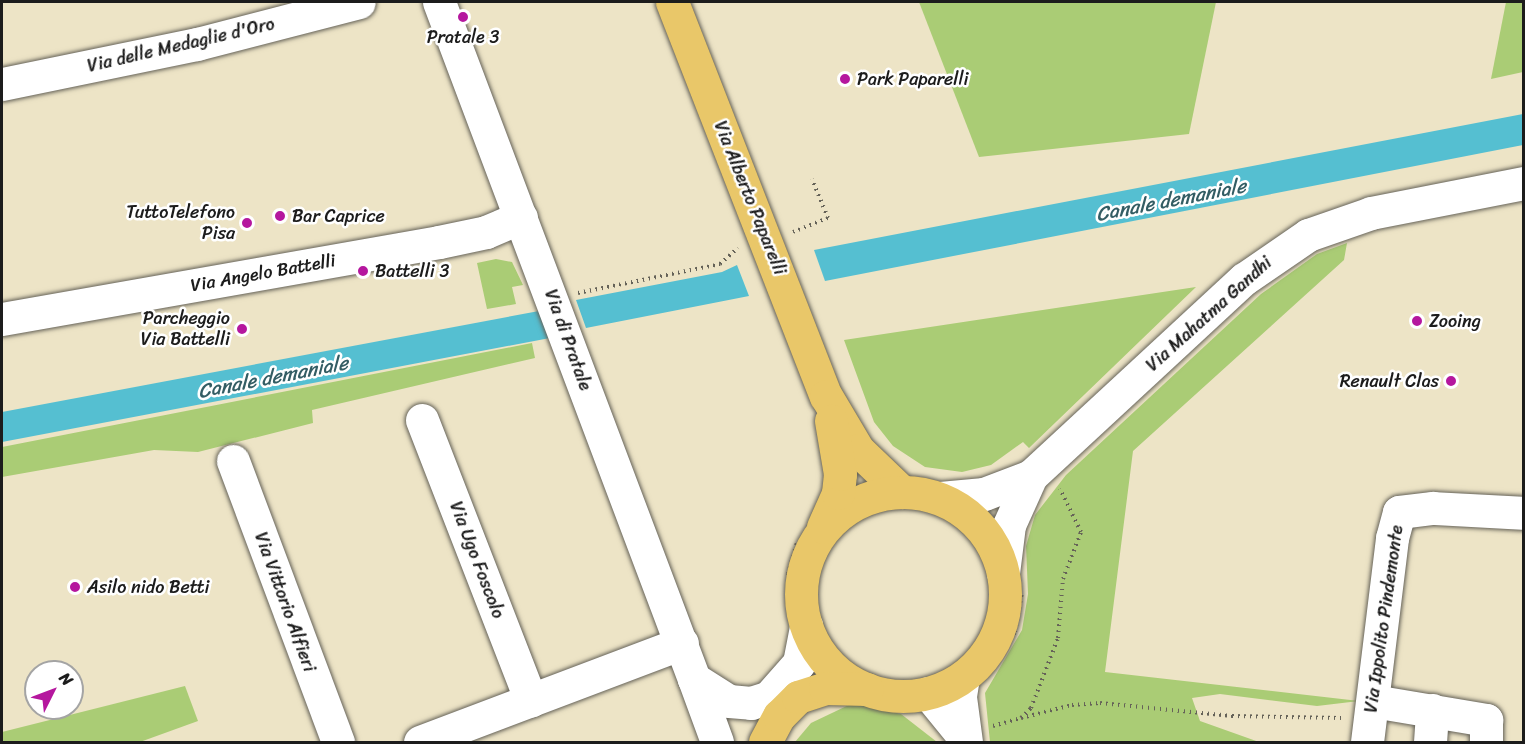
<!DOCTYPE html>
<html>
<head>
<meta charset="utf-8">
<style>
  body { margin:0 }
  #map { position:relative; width:1525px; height:744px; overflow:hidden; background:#ede4c6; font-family:Sriracha,sans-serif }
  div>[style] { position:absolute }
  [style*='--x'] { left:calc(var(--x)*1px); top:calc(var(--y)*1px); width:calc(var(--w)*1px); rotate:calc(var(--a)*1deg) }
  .green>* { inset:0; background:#aacc75 }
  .water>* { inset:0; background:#55bfd1 }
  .path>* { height:4px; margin-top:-2px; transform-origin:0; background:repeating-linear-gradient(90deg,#656258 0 1.5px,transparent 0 6px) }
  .roads { filter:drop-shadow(0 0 2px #656258) drop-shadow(0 0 2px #656258) }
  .minor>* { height:33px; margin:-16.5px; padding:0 16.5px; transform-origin:16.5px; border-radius:16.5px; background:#fff }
  .major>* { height:33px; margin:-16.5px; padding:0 16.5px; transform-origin:16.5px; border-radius:16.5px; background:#e9c769 }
  .major>.ring { margin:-16.5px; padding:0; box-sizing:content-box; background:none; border:33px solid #e9c769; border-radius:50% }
  .dots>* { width:16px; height:16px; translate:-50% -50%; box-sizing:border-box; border:3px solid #fff; border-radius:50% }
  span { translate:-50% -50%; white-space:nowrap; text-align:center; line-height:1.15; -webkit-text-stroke:5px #fff; paint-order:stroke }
  .poi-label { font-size:18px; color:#1c1c1c }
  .left { translate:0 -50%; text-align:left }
  .right { translate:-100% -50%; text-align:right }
  .street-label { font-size:18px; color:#1c1c1c }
  .water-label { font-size:20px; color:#335d64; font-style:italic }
  .frame { position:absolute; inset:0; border:3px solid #1c1c1c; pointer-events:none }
  .north { position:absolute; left:24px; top:660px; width:60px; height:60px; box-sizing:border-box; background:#fff; border:2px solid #a4a4a4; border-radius:50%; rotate:48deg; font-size:16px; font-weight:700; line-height:24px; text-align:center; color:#1c1c1c }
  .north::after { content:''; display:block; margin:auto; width:21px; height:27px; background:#b5179e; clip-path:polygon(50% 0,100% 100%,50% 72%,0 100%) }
</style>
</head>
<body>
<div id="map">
  <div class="green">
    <div style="clip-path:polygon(919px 2px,1216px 2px,1189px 134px,979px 157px)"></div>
    <div style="clip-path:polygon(1506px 2px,1523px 2px,1523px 72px,1491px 79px)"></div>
    <div style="clip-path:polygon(1347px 243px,1344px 260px,1133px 451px,1105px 672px,1359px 701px,1317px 706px,1220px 694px,1192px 698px,1200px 721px,1259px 742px,990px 742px,985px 693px,1022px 630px,1028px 594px,1026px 546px,1035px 515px,1066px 475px,1261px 294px,1317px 254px)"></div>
    <div style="clip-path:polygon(496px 259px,512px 262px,523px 285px,512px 287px,516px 304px,487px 309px,477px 263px)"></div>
    <div style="clip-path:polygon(1196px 287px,1029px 448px,1023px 442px,991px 465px,962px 472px,925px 467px,893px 446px,874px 422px,844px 340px)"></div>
    <div style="clip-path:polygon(532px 343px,535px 358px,312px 410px,313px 423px,198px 452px,154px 450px,2px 477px,2px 447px)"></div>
    <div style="clip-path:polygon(185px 686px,198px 721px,140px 742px,2px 742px,2px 732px)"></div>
    <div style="clip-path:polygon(853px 703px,901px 714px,937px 742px,795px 742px,811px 723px)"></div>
  </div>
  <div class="water">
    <div style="clip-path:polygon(1523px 114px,1523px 145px,825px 281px,814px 250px)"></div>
    <div style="clip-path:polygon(737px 265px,749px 296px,586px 328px,576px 300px,722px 272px)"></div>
    <div style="clip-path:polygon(539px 311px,550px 338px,2px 442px,2px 412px)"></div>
  </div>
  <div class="path">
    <div style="--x:793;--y:232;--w:38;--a:-22"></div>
    <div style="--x:828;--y:218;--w:42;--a:-112.3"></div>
    <div style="--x:578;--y:293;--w:145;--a:-11.5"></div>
    <div style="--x:720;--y:264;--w:24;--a:-42"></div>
    <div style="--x:788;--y:605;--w:31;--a:-90"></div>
    <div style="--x:788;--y:574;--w:33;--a:-74"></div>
    <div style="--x:991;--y:669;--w:44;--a:-57"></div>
    <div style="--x:1015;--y:632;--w:39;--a:-80"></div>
    <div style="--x:1021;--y:718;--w:53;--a:-14.3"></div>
    <div style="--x:1072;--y:705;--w:28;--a:-4"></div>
    <div style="--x:1100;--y:703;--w:133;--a:5.6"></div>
    <div style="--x:1232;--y:716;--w:109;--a:1.1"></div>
    <div style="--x:993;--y:726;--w:29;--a:-16"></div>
    <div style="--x:1021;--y:718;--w:14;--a:-45"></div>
    <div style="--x:1031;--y:708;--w:75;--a:-68.9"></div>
    <div style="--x:1058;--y:638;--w:59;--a:-85.2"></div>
    <div style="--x:1063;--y:579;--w:50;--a:-69"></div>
    <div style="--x:1081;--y:532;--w:48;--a:-116"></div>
  </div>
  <div class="roads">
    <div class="minor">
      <div style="--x:439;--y:2;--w:723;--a:69.36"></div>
      <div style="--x:694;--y:679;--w:41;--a:32.2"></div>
      <div style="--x:729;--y:701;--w:22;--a:5"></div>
      <div style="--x:751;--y:703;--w:19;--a:-18"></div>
      <div style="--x:769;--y:697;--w:45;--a:-48.6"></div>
      <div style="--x:799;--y:663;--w:38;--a:-79"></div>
      <div style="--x:2;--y:84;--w:199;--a:-11.6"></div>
      <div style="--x:197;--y:44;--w:167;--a:-14.5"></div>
      <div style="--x:2;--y:319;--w:444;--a:-10"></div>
      <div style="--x:439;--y:242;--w:48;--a:-12"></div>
      <div style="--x:486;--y:232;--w:38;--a:-23"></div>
      <div style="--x:422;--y:420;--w:301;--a:68.8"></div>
      <div style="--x:233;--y:461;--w:300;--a:69.5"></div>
      <div style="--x:940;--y:498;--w:44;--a:-5.2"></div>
      <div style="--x:984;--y:494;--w:50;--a:-21"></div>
      <div style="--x:1031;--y:476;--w:290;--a:-42.8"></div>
      <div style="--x:1244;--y:279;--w:78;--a:-34.5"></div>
      <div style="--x:1308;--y:235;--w:67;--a:-19.2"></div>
      <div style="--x:1371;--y:213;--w:156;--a:-11.1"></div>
      <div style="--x:1003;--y:573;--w:48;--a:-82.9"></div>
      <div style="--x:1009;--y:525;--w:54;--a:-65.8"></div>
      <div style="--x:963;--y:677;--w:20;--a:99"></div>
      <div style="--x:960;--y:697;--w:45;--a:82.4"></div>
      <div style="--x:694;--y:679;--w:67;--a:69.9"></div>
      <div style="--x:928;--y:693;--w:55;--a:50.9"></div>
      <div style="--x:1373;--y:701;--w:115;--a:9.5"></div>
      <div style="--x:1486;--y:720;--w:22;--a:90"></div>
      <div style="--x:420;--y:742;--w:280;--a:-20.7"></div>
      <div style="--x:1367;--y:742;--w:206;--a:-83"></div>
      <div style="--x:1392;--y:538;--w:27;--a:-75"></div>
      <div style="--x:1399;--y:512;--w:34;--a:-7"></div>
      <div style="--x:1433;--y:508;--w:91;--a:3.1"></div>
      <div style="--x:1430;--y:742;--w:32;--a:-86"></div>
    </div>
    <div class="major">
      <div style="--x:672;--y:2;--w:423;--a:68.7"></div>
      <div style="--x:826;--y:396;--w:63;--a:59.3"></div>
      <div style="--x:858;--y:450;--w:61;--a:43.7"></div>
      <div class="ring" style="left:801px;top:492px;width:171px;height:171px"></div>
      <div style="--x:823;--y:527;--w:37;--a:-66"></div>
      <div style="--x:838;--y:493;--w:19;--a:-84"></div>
      <div style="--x:840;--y:474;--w:54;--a:-99.6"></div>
      <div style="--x:765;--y:742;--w:30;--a:-62"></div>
      <div style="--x:779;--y:716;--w:27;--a:-45"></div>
      <div style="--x:798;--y:697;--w:28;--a:-18"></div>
      <div style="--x:825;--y:688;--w:42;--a:1.4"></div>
    </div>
  </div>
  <div class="dots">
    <div style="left:463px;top:17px;background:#b5179e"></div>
    <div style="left:845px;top:79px;background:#b5179e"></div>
    <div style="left:280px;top:216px;background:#b5179e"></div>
    <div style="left:247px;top:223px;background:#b5179e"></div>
    <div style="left:363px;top:271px;background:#b5179e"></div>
    <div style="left:1417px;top:321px;background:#b5179e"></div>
    <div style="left:242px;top:329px;background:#b5179e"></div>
    <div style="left:1451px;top:381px;background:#b5179e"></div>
    <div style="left:75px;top:587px;background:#b5179e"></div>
  </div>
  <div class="poi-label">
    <span style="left:463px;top:37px">Pratale 3</span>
    <span class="left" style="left:857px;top:79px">Park Paparelli</span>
    <span class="right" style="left:235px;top:223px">TuttoTelefono<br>Pisa</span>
    <span class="left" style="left:292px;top:216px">Bar Caprice</span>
    <span class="left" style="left:375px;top:271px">Battelli 3</span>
    <span class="right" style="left:230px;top:329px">Parcheggio<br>Via Battelli</span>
    <span class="left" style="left:1429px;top:321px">Zooing</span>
    <span class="right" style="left:1439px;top:381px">Renault Clas</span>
    <span class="left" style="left:87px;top:587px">Asilo nido Betti</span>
  </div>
  <div class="street-label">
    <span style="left:181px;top:45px;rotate:-13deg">Via delle Medaglie d'Oro</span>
    <span style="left:750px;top:198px;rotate:68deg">Via Alberto Paparelli</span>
    <span style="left:263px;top:273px;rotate:-10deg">Via Angelo Battelli</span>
    <span style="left:1209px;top:314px;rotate:-42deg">Via Mahatma Gandhi</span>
    <span style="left:568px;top:340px;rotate:70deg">Via di Pratale</span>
    <span style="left:477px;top:560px;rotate:69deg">Via Ugo Foscolo</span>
    <span style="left:285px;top:602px;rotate:70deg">Via Vittorio Alfieri</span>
    <span style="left:1384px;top:619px;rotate:-82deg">Via Ippolito Pindemonte</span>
  </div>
  <div class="water-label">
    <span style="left:1171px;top:200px;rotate:-11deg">Canale demaniale</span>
    <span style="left:273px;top:377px;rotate:-11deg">Canale demaniale</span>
  </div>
  <div class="frame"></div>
  <div class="north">N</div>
</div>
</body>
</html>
